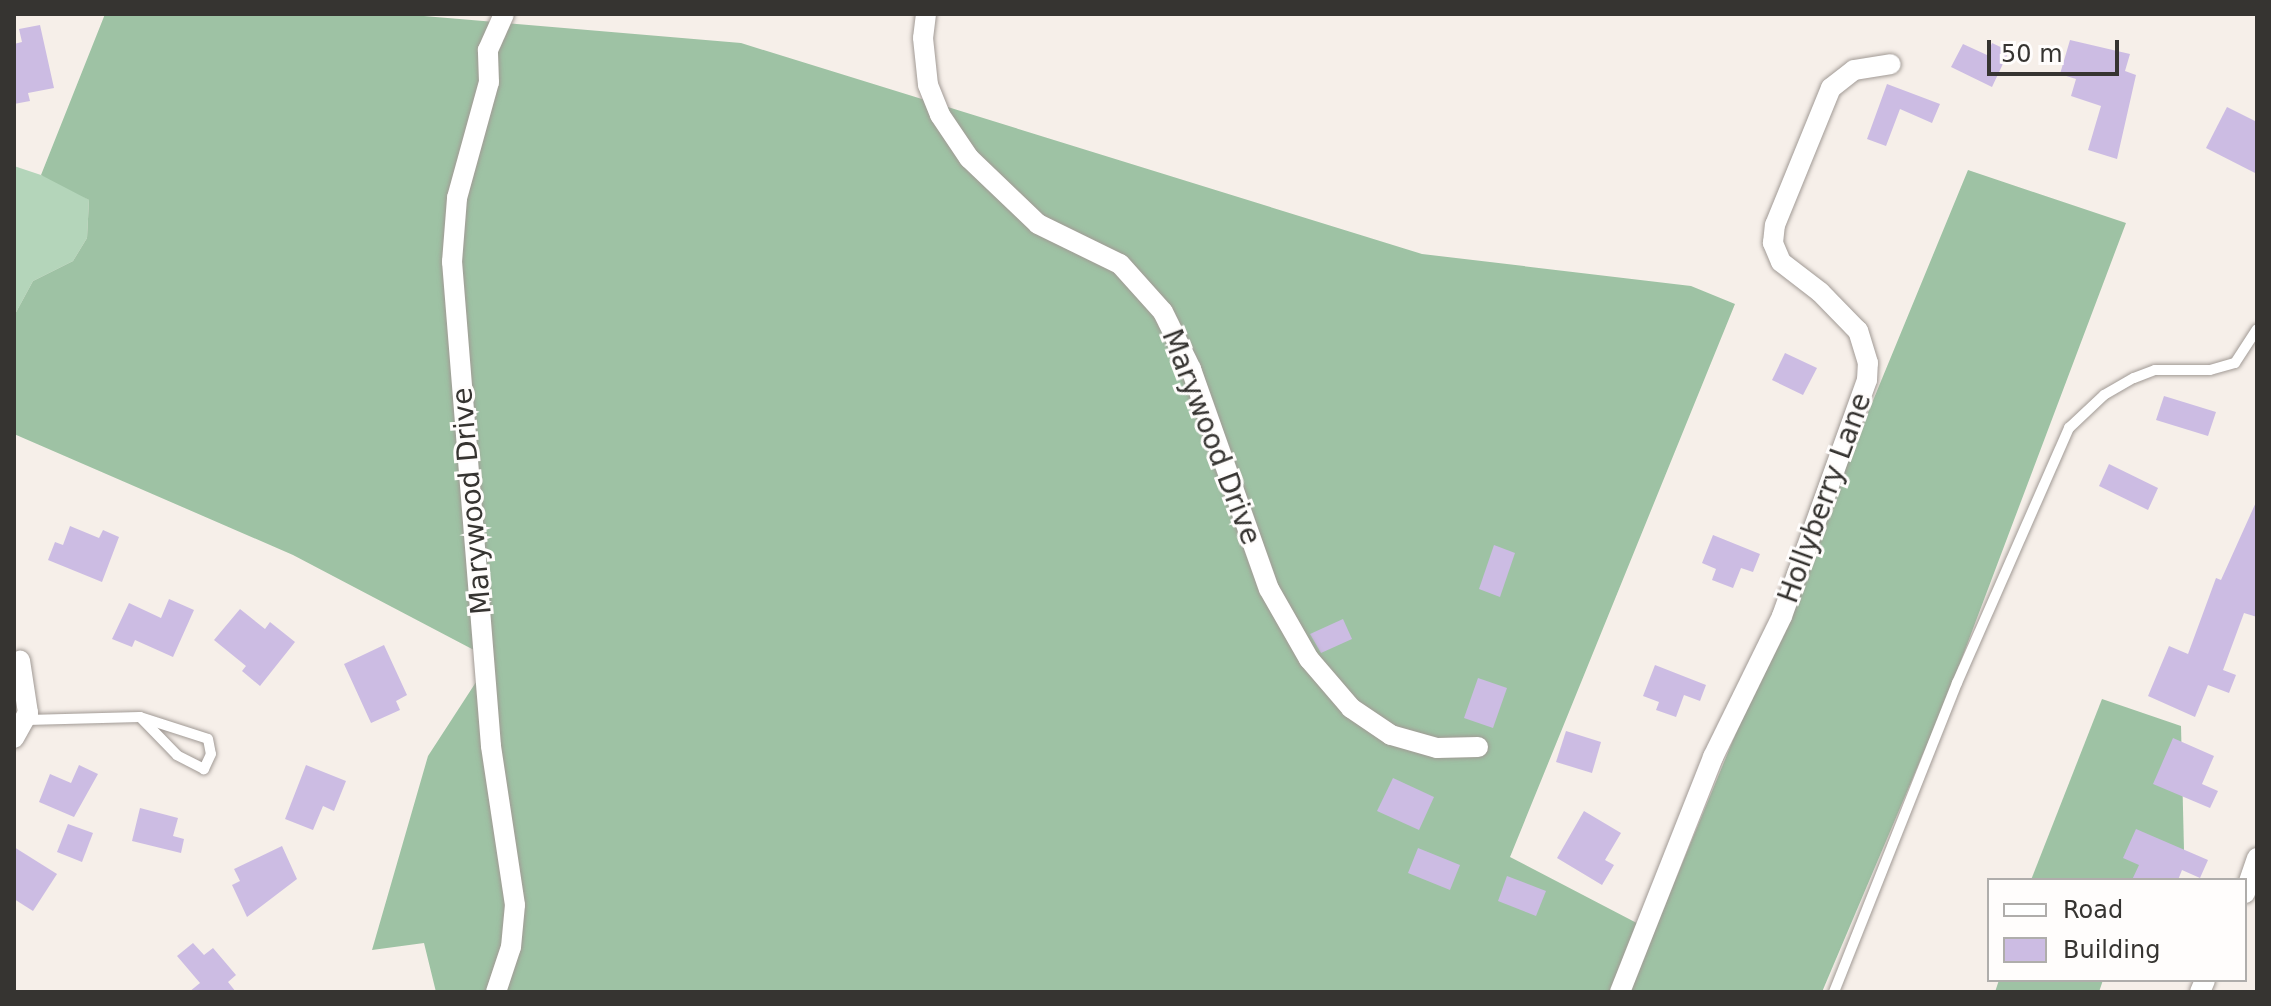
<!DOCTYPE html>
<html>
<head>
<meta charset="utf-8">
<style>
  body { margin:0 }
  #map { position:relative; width:2271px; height:1006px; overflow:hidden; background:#f6efe9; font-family:"DejaVu Sans",sans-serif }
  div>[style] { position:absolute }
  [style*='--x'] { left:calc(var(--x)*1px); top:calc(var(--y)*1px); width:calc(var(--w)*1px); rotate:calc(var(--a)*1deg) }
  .green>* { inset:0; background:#b4d5ba }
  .forest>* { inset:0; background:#9ec2a4 }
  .building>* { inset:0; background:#ccbce3 }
  .roads { filter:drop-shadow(0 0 2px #a19a95) drop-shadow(0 0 2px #a19a95) }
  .lane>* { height:10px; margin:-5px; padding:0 5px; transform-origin:5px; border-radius:5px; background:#fff }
  .street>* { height:20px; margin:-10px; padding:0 10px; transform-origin:10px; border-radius:10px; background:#fff }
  span { translate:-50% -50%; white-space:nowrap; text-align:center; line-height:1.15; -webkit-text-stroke:6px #fffdfc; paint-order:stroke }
  .street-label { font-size:28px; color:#363431 }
  .frame { position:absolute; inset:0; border:16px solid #363431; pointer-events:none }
  .legend { position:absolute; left:1987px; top:878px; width:260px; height:104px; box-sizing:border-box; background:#fffdfc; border:2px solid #afadab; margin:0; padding:10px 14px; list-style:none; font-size:24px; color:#363431 }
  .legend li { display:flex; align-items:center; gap:16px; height:40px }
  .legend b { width:40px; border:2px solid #afadab }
  .scale { position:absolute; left:1987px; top:40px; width:132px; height:36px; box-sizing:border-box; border:4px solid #363431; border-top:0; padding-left:10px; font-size:24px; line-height:28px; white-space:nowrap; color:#363431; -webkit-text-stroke:6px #fffdfc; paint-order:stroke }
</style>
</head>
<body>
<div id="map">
  <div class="green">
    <div style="clip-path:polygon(14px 166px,59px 181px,89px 200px,87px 238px,73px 261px,33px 281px,14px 316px)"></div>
  </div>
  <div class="forest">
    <div style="clip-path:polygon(105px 14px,400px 14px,741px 43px,1422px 254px,1691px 286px,1735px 304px,1510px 857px,1654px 932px,1968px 170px,2126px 223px,1948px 695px,1822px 992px,436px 992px,424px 943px,372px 950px,428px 756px,491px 659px,293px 555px,14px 434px,14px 316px,33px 281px,73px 261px,87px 238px,89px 200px,41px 175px)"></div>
    <div style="clip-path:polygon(2102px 699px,2181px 726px,2184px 850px,2165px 880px,2031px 880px)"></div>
    <div style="clip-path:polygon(1999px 980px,2103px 980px,2099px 992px,1995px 992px)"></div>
  </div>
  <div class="building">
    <div style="clip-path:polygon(40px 25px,54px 88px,28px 93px,30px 101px,14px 104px,14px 44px,22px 42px,19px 29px)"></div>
    <div style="clip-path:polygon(2070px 40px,2130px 54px,2125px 71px,2136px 75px,2117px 159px,2088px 150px,2101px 106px,2071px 96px,2076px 79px,2060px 74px)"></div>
    <div style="clip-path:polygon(1992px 43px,2009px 51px,1992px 87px,1951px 67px,1963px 44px,1987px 55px)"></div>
    <div style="clip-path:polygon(1887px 84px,1940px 104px,1932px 123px,1900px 109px,1886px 146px,1867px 139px)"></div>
    <div style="clip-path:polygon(2227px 107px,2257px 122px,2257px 174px,2206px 148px)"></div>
    <div style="clip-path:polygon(1785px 353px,1817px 368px,1803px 395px,1772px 380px)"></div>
    <div style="clip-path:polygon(2164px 396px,2216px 412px,2208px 436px,2156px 420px)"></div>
    <div style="clip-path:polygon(2109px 464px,2158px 488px,2148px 510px,2099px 486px)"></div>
    <div style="clip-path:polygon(2257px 500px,2257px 617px,2244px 613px,2223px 670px,2236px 675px,2229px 693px,2208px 685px,2195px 717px,2148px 696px,2169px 646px,2188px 654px,2216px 578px,2221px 580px)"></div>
    <div style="clip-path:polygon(70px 526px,99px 538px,103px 530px,119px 537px,102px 582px,48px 560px,55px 542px,63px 545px)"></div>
    <div style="clip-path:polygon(1713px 535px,1760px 554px,1753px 572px,1741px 568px,1733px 588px,1712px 580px,1716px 569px,1702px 563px)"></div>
    <div style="clip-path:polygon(1494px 545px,1515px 553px,1500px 597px,1479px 589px)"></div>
    <div style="clip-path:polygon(169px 599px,194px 610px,173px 657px,135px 640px,132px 647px,112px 639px,129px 603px,161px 618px)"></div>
    <div style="clip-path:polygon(240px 609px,265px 629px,270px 622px,295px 642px,260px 686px,242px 671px,246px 666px,214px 640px)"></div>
    <div style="clip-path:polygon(1343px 619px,1352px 639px,1321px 653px,1310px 634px)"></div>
    <div style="clip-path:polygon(384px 645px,407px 695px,396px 701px,400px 710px,371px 723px,344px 664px)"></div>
    <div style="clip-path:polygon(1655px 665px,1706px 685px,1700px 701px,1684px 695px,1676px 717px,1656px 710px,1659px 702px,1643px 696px)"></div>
    <div style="clip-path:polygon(1478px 678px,1507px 688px,1493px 728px,1464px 718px)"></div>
    <div style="clip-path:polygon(1566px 731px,1601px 742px,1592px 773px,1556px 762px)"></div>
    <div style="clip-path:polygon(2173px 738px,2214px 756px,2202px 784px,2218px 791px,2210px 808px,2153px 784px)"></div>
    <div style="clip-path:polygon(79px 765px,98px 774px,74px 817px,39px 802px,50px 774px,71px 783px)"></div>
    <div style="clip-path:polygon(306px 765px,346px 781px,334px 811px,323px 806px,313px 830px,285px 819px)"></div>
    <div style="clip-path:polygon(1393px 778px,1434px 797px,1419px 830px,1377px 811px)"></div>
    <div style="clip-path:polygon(140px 808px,178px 818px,173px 836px,184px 839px,181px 853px,132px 841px)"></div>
    <div style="clip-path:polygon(1584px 811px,1621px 833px,1605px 860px,1614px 865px,1602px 885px,1557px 858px)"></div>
    <div style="clip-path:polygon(68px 824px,93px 833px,82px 862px,57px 852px)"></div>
    <div style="clip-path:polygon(2136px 829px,2208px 860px,2200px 878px,2182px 870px,2178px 880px,2132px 880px,2139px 865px,2123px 858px)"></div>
    <div style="clip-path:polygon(282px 846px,297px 879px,247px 917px,232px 885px,240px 881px,234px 869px)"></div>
    <div style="clip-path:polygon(14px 847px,57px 874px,33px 911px,14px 899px)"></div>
    <div style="clip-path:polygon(1418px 848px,1460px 865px,1450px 890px,1408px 873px)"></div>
    <div style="clip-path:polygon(1507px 876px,1546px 891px,1536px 916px,1498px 901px)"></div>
    <div style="clip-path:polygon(193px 943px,204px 955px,213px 948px,236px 975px,228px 982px,236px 992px,189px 992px,200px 983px,177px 956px)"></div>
  </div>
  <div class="roads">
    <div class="lane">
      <div style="--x:140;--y:717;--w:71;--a:17.9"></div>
      <div style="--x:208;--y:739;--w:15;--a:79"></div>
      <div style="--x:211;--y:754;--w:17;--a:115"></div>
      <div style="--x:204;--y:769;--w:30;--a:-153"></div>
      <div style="--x:177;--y:755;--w:53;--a:-134.2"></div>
      <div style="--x:27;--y:720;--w:113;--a:-1.5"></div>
      <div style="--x:1834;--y:992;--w:333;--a:-68.3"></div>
      <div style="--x:1957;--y:683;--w:279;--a:-66.3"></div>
      <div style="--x:2069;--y:428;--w:48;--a:-43.3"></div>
      <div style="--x:2104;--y:395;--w:34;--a:-30"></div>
      <div style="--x:2134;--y:378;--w:22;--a:-21"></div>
      <div style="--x:2155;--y:370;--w:55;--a:0"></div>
      <div style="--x:2210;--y:370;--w:26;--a:-16"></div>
      <div style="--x:2235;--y:363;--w:40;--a:-57.1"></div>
    </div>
    <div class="street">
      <div style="--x:926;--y:14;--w:24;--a:97"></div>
      <div style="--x:923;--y:38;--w:47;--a:83.9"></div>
      <div style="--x:928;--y:85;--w:32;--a:68"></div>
      <div style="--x:940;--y:115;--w:52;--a:56"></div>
      <div style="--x:969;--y:158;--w:95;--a:43.7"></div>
      <div style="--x:1038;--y:224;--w:91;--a:26"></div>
      <div style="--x:1120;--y:264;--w:64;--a:48.1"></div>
      <div style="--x:1163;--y:312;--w:64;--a:63.8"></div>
      <div style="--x:1191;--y:369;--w:233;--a:70.5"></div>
      <div style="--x:1269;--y:589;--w:81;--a:60.3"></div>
      <div style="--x:1309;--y:659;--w:65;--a:49.4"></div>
      <div style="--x:1351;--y:708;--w:48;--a:34"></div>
      <div style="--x:1391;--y:735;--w:48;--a:15.8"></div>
      <div style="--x:1437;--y:748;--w:41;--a:-1.4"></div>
      <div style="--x:14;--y:738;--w:29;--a:-61"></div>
      <div style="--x:28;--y:713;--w:53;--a:-98.7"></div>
      <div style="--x:2245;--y:893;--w:37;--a:-71"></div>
      <div style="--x:496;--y:992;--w:47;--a:-71.6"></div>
      <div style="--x:511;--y:947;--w:42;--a:-84.6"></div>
      <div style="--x:515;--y:905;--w:161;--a:-98.6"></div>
      <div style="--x:491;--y:746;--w:486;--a:-94.6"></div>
      <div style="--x:452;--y:262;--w:64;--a:-85.5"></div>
      <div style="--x:457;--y:198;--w:120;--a:-74.6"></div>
      <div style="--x:489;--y:82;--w:32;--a:-92"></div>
      <div style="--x:488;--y:50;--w:39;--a:-66"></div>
      <div style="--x:1620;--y:992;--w:253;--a:-68.4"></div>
      <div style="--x:1713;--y:757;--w:157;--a:-63.9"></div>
      <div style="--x:1782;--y:616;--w:251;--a:-70.2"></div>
      <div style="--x:1867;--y:380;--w:17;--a:-87"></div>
      <div style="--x:1868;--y:363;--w:34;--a:-107"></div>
      <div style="--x:1858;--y:331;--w:54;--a:-134.3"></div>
      <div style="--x:1820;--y:292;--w:49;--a:-142.4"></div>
      <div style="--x:1781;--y:262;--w:21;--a:-113"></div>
      <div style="--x:1773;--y:243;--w:18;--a:-84"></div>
      <div style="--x:1775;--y:225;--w:148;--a:-67.8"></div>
      <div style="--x:1831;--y:88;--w:29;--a:-38"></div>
      <div style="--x:1854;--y:70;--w:37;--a:-9"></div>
      <div style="--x:2200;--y:992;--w:13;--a:-67"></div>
    </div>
  </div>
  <div class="street-label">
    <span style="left:1211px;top:437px;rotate:69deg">Marywood Drive</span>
    <span style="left:1825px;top:498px;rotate:-70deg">Hollyberry Lane</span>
    <span style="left:472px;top:501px;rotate:-95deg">Marywood Drive</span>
  </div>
  <div class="frame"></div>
  <ul class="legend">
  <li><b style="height:10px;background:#fff"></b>Road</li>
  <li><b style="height:22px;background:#ccbce3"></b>Building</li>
  </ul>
  <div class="scale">50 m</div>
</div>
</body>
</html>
